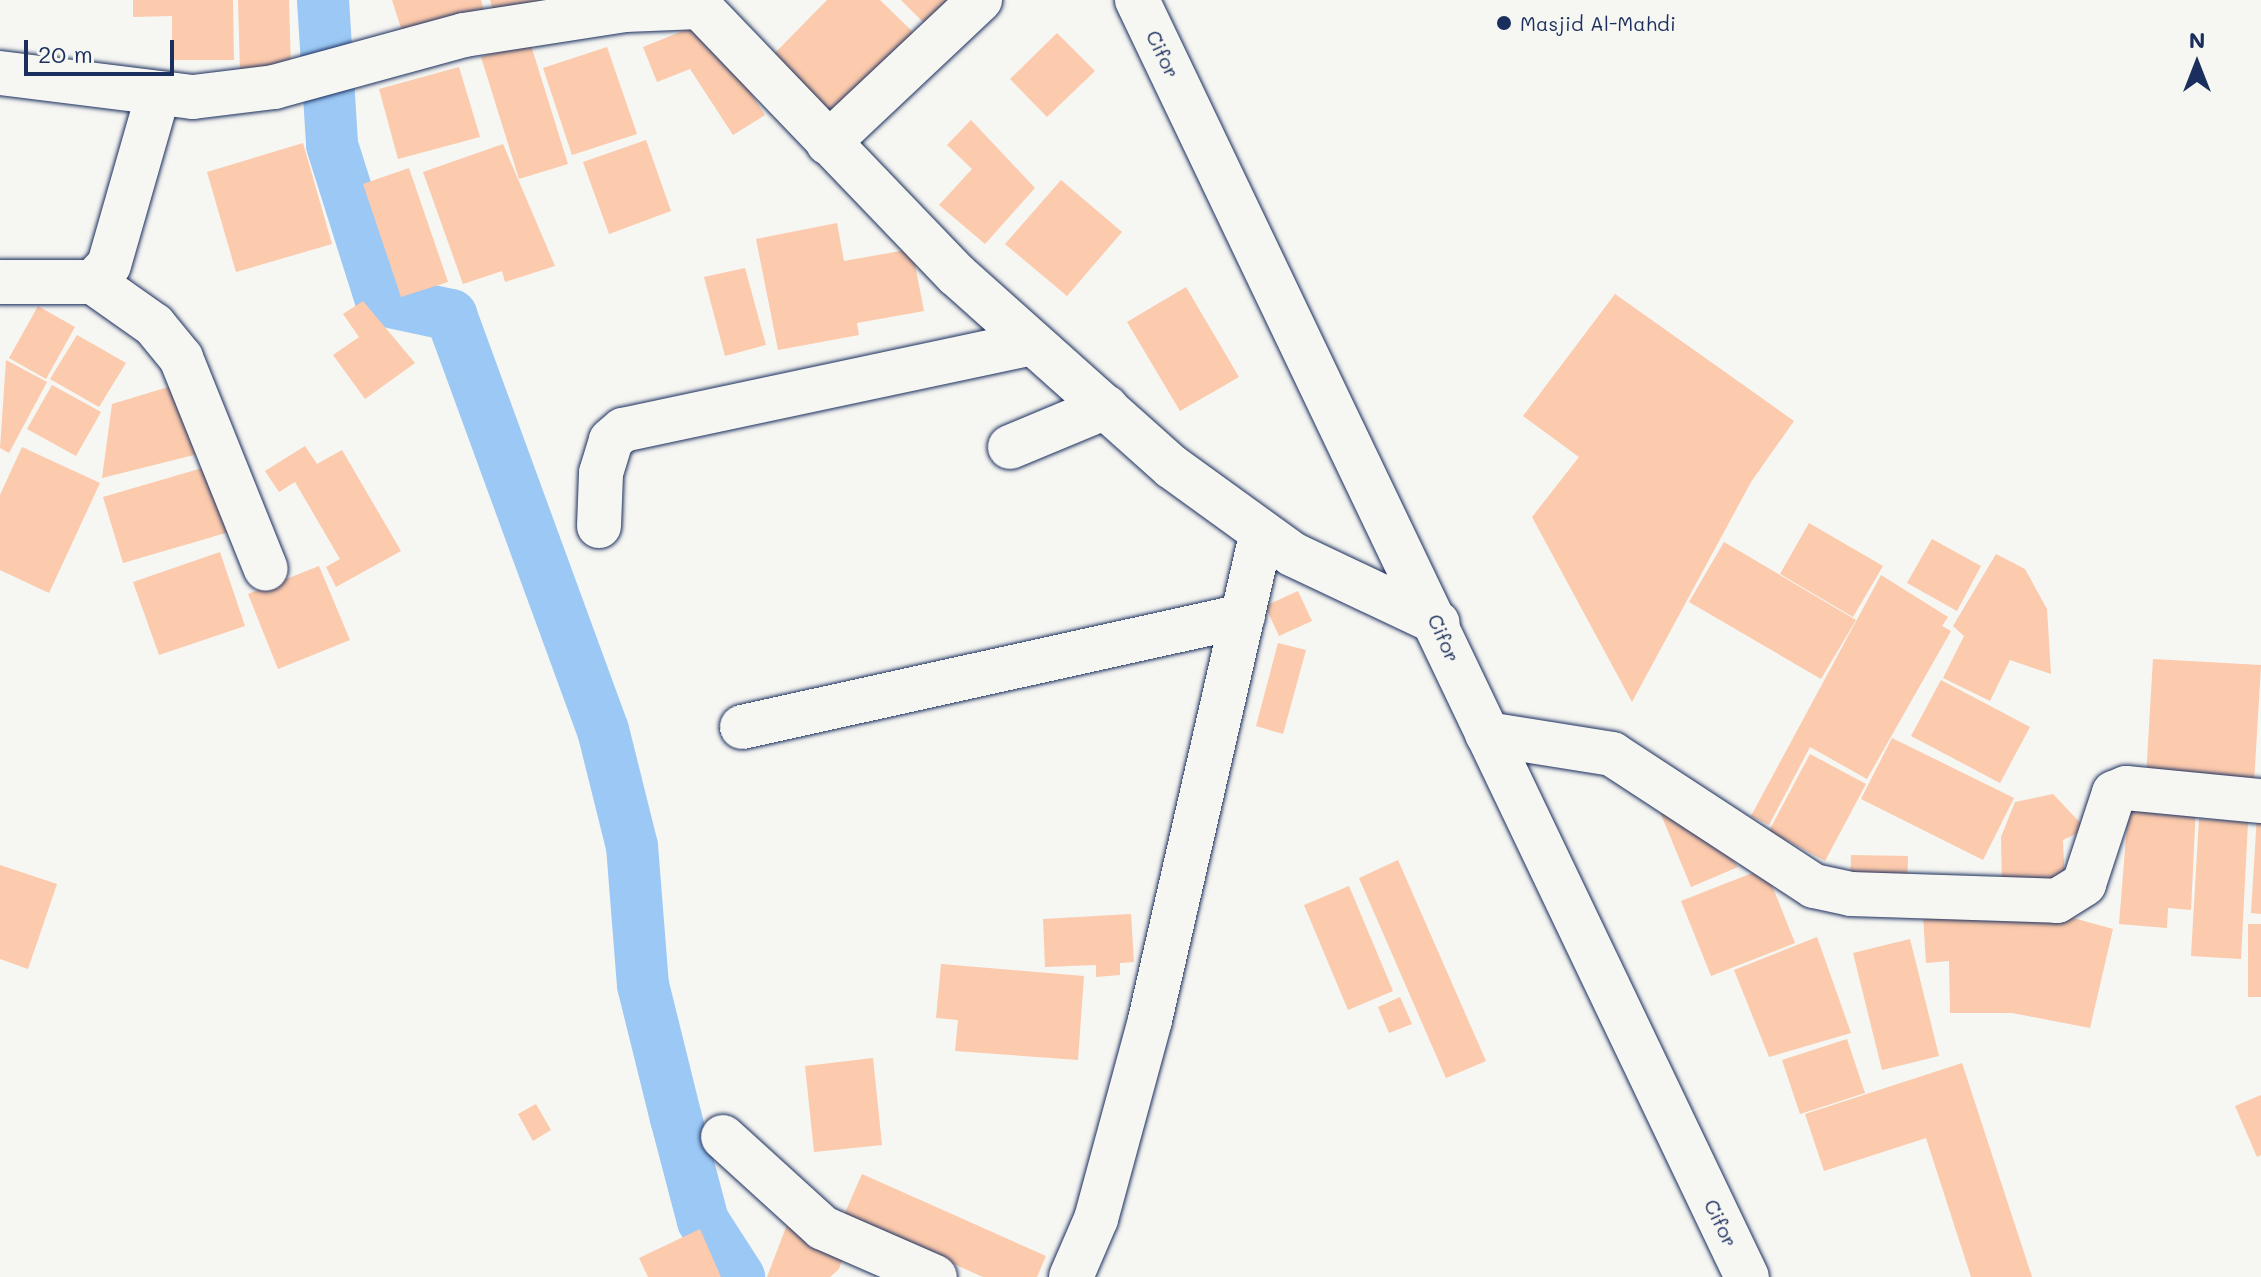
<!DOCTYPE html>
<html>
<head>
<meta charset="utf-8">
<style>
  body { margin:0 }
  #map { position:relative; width:2261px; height:1277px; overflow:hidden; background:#f6f6f2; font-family:Mali,sans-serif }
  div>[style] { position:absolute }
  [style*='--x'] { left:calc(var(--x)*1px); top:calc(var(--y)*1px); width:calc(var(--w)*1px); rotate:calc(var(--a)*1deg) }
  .canal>* { height:52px; margin:-26px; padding:0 26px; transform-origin:26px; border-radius:26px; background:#9bc8f5 }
  .building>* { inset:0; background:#fccaac }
  .roads { filter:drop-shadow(0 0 2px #1b2f5e) drop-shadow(0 0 2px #1b2f5e) }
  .minor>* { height:44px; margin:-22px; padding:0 22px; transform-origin:22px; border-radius:22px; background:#f6f6f2 }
  .dots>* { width:22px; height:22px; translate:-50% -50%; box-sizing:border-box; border:4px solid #f6f6f2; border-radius:50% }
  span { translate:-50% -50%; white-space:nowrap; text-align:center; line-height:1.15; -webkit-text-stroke:7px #f6f6f2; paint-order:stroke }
  .poi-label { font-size:20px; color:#1b2f5e }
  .left { translate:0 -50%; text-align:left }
  .street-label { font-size:20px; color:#1b2f5e }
  .north { position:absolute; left:2157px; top:24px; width:80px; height:80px; -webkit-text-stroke:6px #f6f6f2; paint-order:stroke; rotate:0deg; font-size:22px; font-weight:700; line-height:32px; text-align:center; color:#1b2f5e }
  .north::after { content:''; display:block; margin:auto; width:28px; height:36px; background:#1b2f5e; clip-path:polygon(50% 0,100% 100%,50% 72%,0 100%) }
  .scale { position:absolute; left:24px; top:40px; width:150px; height:36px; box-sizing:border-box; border:4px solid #1b2f5e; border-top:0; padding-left:10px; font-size:24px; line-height:28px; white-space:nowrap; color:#1b2f5e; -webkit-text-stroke:6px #f6f6f2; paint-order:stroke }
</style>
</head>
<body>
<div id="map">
  <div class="canal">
    <div style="--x:323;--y:0;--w:145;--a:86.4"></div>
    <div style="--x:332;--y:145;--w:163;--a:72.5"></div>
    <div style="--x:381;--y:300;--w:72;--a:12.1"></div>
    <div style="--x:451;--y:315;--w:442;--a:69.9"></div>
    <div style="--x:603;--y:730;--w:120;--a:76"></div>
    <div style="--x:632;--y:846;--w:139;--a:85.5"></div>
    <div style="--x:643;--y:985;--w:137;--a:76.1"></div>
    <div style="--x:676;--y:1118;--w:106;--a:75.3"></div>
    <div style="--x:703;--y:1221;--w:67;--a:57.3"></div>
  </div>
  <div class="building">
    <div style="clip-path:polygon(133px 0,233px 0,234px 60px,172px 60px,172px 16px,133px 17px)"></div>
    <div style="clip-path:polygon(238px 0,289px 0,291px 69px,240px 71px)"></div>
    <div style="clip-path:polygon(392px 0,481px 0,487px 21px,406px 44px)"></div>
    <div style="clip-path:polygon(490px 0,543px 0,543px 1px,494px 14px)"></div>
    <div style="clip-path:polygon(827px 0,880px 0,918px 37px,836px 120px,771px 57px)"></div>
    <div style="clip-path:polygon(901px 0,961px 0,930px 29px)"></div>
    <div style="clip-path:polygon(705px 22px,765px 115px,733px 135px,690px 69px,657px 82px,643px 47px)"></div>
    <div style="clip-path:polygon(1057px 33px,1095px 71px,1047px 117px,1010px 79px)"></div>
    <div style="clip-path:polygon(530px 42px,568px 164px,519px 179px,481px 57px)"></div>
    <div style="clip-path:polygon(607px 47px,637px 134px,572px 155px,543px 68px)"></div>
    <div style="clip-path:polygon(459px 67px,480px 137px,398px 159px,379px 89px)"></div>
    <div style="clip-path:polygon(971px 120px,1035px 188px,985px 244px,939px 205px,972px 169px,947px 145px)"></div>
    <div style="clip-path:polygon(646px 140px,671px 211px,609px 234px,583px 162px)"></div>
    <div style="clip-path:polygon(303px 143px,332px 244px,236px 272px,207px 172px)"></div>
    <div style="clip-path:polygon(503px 144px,555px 266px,505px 282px,502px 271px,463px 284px,423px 172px)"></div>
    <div style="clip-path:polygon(409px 168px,448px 282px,401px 297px,363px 184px)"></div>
    <div style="clip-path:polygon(1061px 180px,1122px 232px,1067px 296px,1005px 244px)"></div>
    <div style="clip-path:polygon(837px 223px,844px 261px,912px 249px,924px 311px,857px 323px,859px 335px,778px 350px,756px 239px)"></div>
    <div style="clip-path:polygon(745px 268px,766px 345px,725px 356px,704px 277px)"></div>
    <div style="clip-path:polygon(1186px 287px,1239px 377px,1180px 411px,1127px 322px)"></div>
    <div style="clip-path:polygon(1615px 294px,1794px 421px,1751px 482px,1632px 702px,1532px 517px,1579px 457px,1523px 416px)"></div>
    <div style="clip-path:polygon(363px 301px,415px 363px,365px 399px,333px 355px,359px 337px,343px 314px)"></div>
    <div style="clip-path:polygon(38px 306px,75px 327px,46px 379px,9px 358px)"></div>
    <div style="clip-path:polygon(77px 335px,126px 363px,99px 407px,50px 379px)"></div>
    <div style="clip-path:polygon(6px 360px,47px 382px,9px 453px,0 448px)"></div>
    <div style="clip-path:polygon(52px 385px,101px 412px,76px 456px,27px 429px)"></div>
    <div style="clip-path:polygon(175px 385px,198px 454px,102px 478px,112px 404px)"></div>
    <div style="clip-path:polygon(305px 446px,317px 464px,342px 450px,401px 551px,336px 587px,326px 567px,340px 559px,295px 482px,279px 492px,265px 471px)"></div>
    <div style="clip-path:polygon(22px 447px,100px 483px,49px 593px,0 570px,0 495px)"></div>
    <div style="clip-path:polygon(216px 464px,236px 530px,123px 563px,103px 497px)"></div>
    <div style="clip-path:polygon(1809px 523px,1883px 566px,1853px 617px,1780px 574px)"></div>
    <div style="clip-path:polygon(1932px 539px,1981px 566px,1957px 611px,1907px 583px)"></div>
    <div style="clip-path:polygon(1724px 542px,1856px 620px,1821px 679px,1689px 602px)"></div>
    <div style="clip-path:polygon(220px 552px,245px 626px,159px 655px,133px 582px)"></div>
    <div style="clip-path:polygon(1996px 554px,2025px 569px,2047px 609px,2051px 674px,2010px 660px,1990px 701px,1943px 678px,1964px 636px,1953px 626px)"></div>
    <div style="clip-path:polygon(319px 566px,350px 640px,278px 669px,248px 594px)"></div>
    <div style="clip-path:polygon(1881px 575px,1948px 617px,1942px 626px,1951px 631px,1867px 779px,1810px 747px,1769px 825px,1751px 816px)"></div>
    <div style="clip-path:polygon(1298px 591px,1312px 621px,1279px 636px,1265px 606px)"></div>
    <div style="clip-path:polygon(1278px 643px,1306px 650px,1283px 734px,1256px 726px)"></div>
    <div style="clip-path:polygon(2153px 659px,2261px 665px,2254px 783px,2146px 777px)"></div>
    <div style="clip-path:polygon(1941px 680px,2030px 727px,2000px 783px,1911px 736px)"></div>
    <div style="clip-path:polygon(1892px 738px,2014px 798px,1983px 860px,1861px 799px)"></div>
    <div style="clip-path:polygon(1810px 754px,1866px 784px,1825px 861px,1769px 831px)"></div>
    <div style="clip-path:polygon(2053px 794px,2086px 829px,2063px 840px,2065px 886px,2002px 887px,2001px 837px,2015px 802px)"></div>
    <div style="clip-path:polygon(2129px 800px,2196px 805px,2191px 910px,2168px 908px,2167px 928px,2119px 924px)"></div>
    <div style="clip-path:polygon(1660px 812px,1698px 816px,1738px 867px,1691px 887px)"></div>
    <div style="clip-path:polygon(2257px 815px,2261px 815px,2261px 914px,2251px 913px)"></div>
    <div style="clip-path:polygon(2199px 819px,2248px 822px,2241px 959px,2191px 956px)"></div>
    <div style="clip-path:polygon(1851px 855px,1908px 856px,1907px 889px,1850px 888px)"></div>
    <div style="clip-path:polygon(1398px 860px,1486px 1061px,1446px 1078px,1359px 878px)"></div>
    <div style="clip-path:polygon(0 865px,57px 884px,28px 969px,0 959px)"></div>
    <div style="clip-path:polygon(1765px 868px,1795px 943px,1711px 976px,1681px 901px)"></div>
    <div style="clip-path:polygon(1349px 886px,1393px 991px,1348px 1010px,1304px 905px)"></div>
    <div style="clip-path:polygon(2037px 908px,2113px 929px,2090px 1028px,2012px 1013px,1950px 1013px,1949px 961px,1926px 963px,1923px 915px)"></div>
    <div style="clip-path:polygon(1131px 914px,1134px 962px,1120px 963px,1120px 975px,1096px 977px,1096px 965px,1045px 967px,1043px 919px)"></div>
    <div style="clip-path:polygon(2248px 924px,2261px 924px,2261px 997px,2248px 997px)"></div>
    <div style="clip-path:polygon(1817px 937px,1851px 1033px,1769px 1057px,1734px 970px)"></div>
    <div style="clip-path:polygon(1910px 939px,1939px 1056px,1882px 1070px,1853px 953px)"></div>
    <div style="clip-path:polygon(941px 964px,1084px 976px,1078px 1060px,955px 1051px,958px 1020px,936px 1018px)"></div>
    <div style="clip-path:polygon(1400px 997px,1412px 1024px,1389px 1033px,1378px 1007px)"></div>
    <div style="clip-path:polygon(1847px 1039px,1865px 1093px,1800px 1114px,1782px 1060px)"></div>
    <div style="clip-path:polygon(873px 1058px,882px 1145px,814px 1152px,805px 1066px)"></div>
    <div style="clip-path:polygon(1962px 1063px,2032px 1277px,1971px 1277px,1926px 1138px,1824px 1171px,1805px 1114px)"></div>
    <div style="clip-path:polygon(2261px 1095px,2261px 1155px,2257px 1157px,2235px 1106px)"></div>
    <div style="clip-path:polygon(536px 1104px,551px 1130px,533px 1141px,518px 1114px)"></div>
    <div style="clip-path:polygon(862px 1174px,1046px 1256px,1037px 1277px,983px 1277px,844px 1215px)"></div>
    <div style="clip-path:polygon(788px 1222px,848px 1243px,839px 1269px,830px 1277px,767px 1277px)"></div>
    <div style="clip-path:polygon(700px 1229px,721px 1277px,648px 1277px,639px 1258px)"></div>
  </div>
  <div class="roads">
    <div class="minor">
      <div style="--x:693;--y:0;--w:381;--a:46.2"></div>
      <div style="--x:957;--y:275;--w:288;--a:41.8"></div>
      <div style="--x:1172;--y:467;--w:148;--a:35.9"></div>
      <div style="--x:1292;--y:554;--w:161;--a:25.3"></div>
      <div style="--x:1137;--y:0;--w:1415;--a:64.47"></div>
      <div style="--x:0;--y:73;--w:194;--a:7.1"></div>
      <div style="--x:193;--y:97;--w:82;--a:-7"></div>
      <div style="--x:274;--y:87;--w:197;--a:-15.3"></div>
      <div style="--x:464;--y:35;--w:163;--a:-8.8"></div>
      <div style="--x:625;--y:10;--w:74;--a:-2.3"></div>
      <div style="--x:828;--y:143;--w:209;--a:-43.3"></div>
      <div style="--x:0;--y:282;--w:93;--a:0"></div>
      <div style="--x:93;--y:282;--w:23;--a:-47"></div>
      <div style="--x:109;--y:265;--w:174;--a:-74"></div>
      <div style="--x:93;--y:282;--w:75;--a:35.2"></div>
      <div style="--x:154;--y:325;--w:43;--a:50.7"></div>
      <div style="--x:181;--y:358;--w:227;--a:68.1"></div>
      <div style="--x:1010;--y:447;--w:104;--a:-22.6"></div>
      <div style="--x:599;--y:526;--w:53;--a:-87.8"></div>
      <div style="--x:601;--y:473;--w:34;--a:-73"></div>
      <div style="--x:611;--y:440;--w:16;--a:-40"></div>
      <div style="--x:623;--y:430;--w:415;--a:-12"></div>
      <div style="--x:742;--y:727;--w:513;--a:-12.49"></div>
      <div style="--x:1487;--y:734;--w:127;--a:9.1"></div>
      <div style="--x:1612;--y:754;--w:241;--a:33.2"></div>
      <div style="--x:1814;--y:886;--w:38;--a:12"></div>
      <div style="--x:1851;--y:894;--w:206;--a:1.9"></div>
      <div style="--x:2057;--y:901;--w:32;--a:-32"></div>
      <div style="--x:2084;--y:884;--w:96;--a:-71.8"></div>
      <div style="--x:2114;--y:793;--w:13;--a:-23"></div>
      <div style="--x:2126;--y:788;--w:136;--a:5.5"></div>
      <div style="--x:723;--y:1137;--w:135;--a:42.3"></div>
      <div style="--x:823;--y:1228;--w:122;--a:23.6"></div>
      <div style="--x:1071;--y:1277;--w:63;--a:-66.7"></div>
      <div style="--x:1096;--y:1219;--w:206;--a:-74.8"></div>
      <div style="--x:1150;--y:1020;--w:498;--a:-77.1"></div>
    </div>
  </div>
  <div class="dots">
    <div style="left:1504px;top:23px;background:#1b2f5e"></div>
  </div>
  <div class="poi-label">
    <span class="left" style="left:1520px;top:23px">Masjid Al-Mahdi</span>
  </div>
  <div class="street-label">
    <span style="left:1163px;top:54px;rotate:64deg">Cifor</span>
    <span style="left:1444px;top:638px;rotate:66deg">Cifor</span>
    <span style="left:1721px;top:1223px;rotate:64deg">Cifor</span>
  </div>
  <div class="north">N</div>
  <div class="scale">20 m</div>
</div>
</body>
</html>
